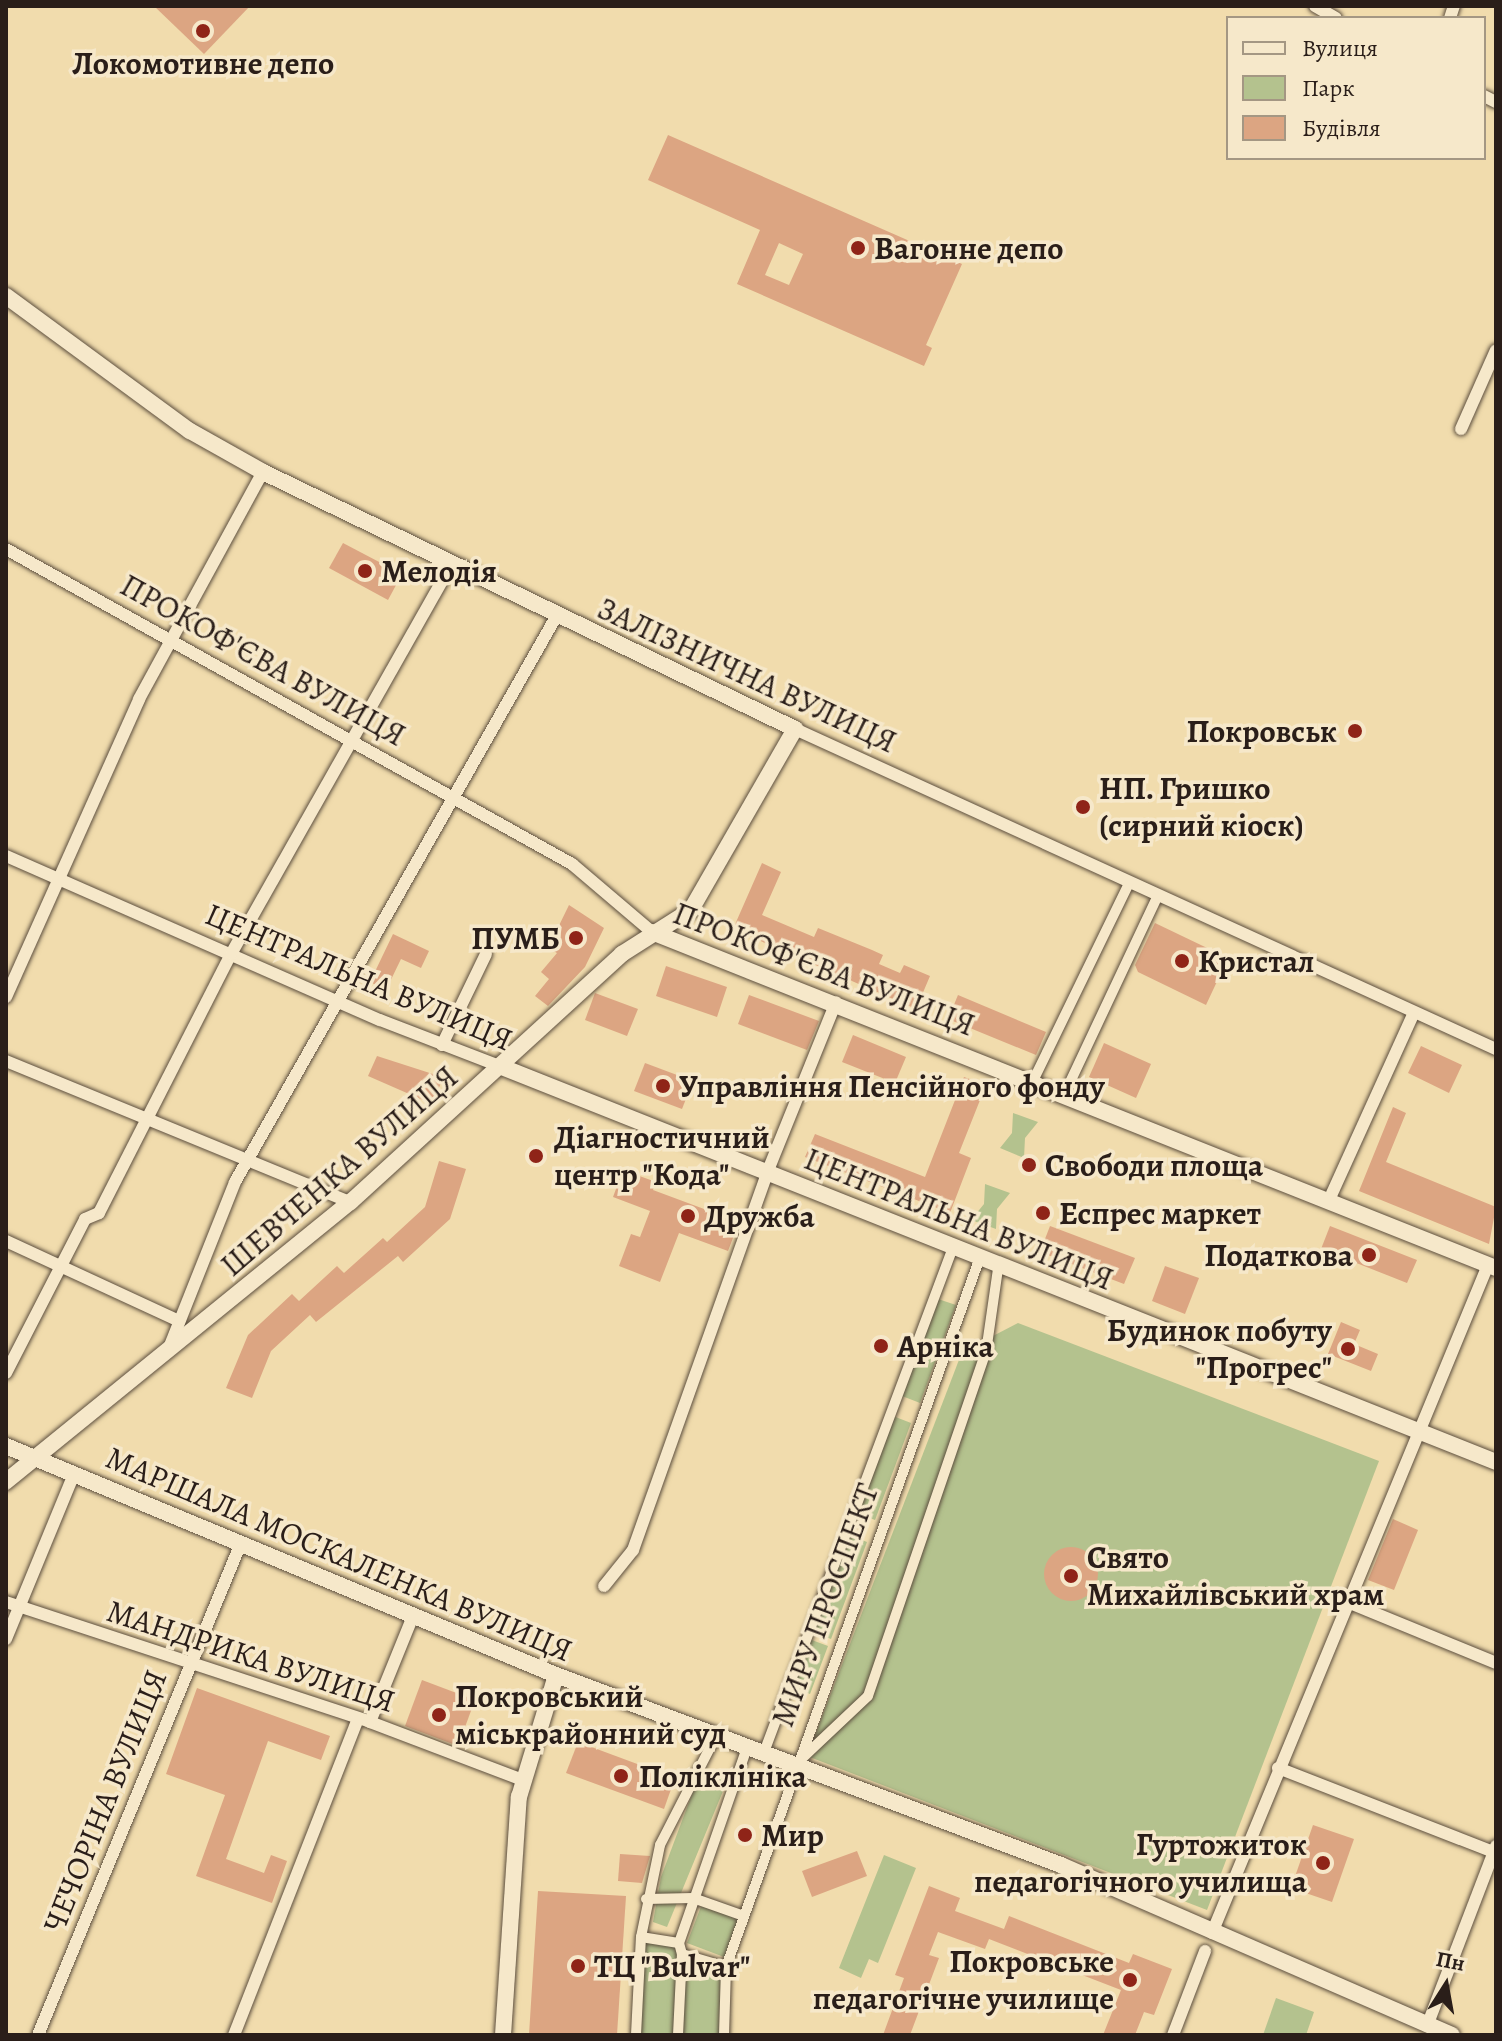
<!DOCTYPE html>
<html>
<head>
<meta charset="utf-8">
<style>
  body { margin:0 }
  #map { position:relative; width:1502px; height:2041px; overflow:hidden; background:#f1dcad; font-family:Alegreya,serif }
  div>[style] { position:absolute }
  [style*='--x'] { left:calc(var(--x)*1px); top:calc(var(--y)*1px); width:calc(var(--w)*1px); rotate:calc(var(--a)*1deg) }
  .green>* { inset:0; background:#b4c28e }
  .building>* { inset:0; background:#dca582 }
  .round { border-radius:50% }
  .roads { filter:drop-shadow(0 0 2px #5c4e3e) drop-shadow(0 0 2px #5c4e3e) }
  .pedestrian>* { height:10px; margin:-5px; padding:0 5px; transform-origin:5px; border-radius:5px; background:#f6e8ca }
  .minor>* { height:12px; margin:-6px; padding:0 6px; transform-origin:6px; border-radius:6px; background:#f6e8ca }
  .tertiary>* { height:16px; margin:-8px; padding:0 8px; transform-origin:8px; border-radius:8px; background:#f6e8ca }
  .dots>* { width:22px; height:22px; translate:-50% -50%; box-sizing:border-box; border:4px solid #f6e8ca; border-radius:50% }
  span { translate:-50% -50%; white-space:nowrap; text-align:center; line-height:1.15; -webkit-text-stroke:7px #f6e8ca; paint-order:stroke }
  .poi-label { font-size:32px; color:#2a1e19; font-weight:700 }
  .left { translate:0 -50%; text-align:left }
  .right { translate:-100% -50%; text-align:right }
  .street-label { font-size:32px; color:#2a1e19 }
  .frame { position:absolute; inset:0; border:8px solid #2a1e19; pointer-events:none }
  .legend { position:absolute; left:1226px; top:16px; width:260px; height:144px; box-sizing:border-box; background:#f6e8ca; border:2px solid #a49783; margin:0; padding:10px 14px; list-style:none; font-size:24px; color:#2a1e19 }
  .legend li { display:flex; align-items:center; gap:16px; height:40px }
  .legend b { width:40px; border:2px solid #a49783 }
  .north { position:absolute; left:1406px; top:1945px; width:80px; height:80px; -webkit-text-stroke:6px #f6e8ca; paint-order:stroke; rotate:11deg; font-size:22px; font-weight:700; line-height:32px; text-align:center; color:#2a1e19 }
  .north::after { content:''; display:block; margin:auto; width:28px; height:36px; background:#2a1e19; clip-path:polygon(50% 0,100% 100%,50% 72%,0 100%) }
</style>
</head>
<body>
<div id="map">
  <div class="green">
    <div style="clip-path:polygon(1013px 1113px,1038px 1122px,1025px 1138px,1024px 1158px,1000px 1148px,1012px 1133px)"></div>
    <div style="clip-path:polygon(985px 1184px,1010px 1193px,997px 1209px,996px 1229px,971px 1220px,984px 1204px)"></div>
    <div style="clip-path:polygon(938px 1299px,956px 1305px,920px 1403px,902px 1396px)"></div>
    <div style="clip-path:polygon(1018px 1323px,1379px 1461px,1207px 1910px,807px 1756px,962px 1352px)"></div>
    <div style="clip-path:polygon(893px 1416px,911px 1423px,875px 1520px,857px 1513px)"></div>
    <div style="clip-path:polygon(849px 1535px,867px 1542px,831px 1639px,812px 1632px)"></div>
    <div style="clip-path:polygon(809px 1639px,828px 1646px,810px 1694px,792px 1687px)"></div>
    <div style="clip-path:polygon(701px 1770px,728px 1779px,667px 1927px,653px 1922px,661px 1877px)"></div>
    <div style="clip-path:polygon(884px 1855px,916px 1868px,878px 1963px,869px 1959px,861px 1978px,839px 1968px)"></div>
    <div style="clip-path:polygon(702px 1904px,739px 1918px,724px 1957px,687px 1943px)"></div>
    <div style="clip-path:polygon(641px 1937px,679px 1943px,682px 1954px,726px 1967px,724px 2035px,636px 2035px)"></div>
    <div style="clip-path:polygon(1276px 1998px,1314px 2012px,1306px 2035px,1263px 2035px)"></div>
  </div>
  <div class="building">
    <div style="clip-path:polygon(154px 6px,250px 6px,204px 54px)"></div>
    <div style="clip-path:polygon(evenodd,668px 135px,962px 264px,926px 345px,932px 348px,924px 366px,737px 284px,760px 230px,648px 180px,668px 135px,779px 243px,803px 254px,789px 285px,765px 275px,779px 243px)"></div>
    <div style="clip-path:polygon(343px 543px,402px 574px,388px 600px,329px 568px)"></div>
    <div style="clip-path:polygon(762px 863px,781px 872px,762px 915px,814px 937px,818px 928px,872px 950px,883px 955px,879px 964px,900px 973px,904px 965px,930px 976px,916px 1009px,733px 929px)"></div>
    <div style="clip-path:polygon(569px 905px,604px 928px,585px 967px,548px 1006px,535px 996px,549px 979px,541px 972px,557px 953px,548px 948px)"></div>
    <div style="clip-path:polygon(1155px 923px,1228px 958px,1206px 1005px,1138px 972px,1135px 965px)"></div>
    <div style="clip-path:polygon(393px 934px,429px 951px,421px 968px,401px 959px,386px 990px,370px 982px)"></div>
    <div style="clip-path:polygon(666px 966px,727px 987px,717px 1017px,656px 996px)"></div>
    <div style="clip-path:polygon(595px 993px,638px 1009px,627px 1036px,585px 1020px)"></div>
    <div style="clip-path:polygon(749px 995px,819px 1021px,807px 1050px,738px 1024px)"></div>
    <div style="clip-path:polygon(958px 995px,1046px 1032px,1036px 1055px,948px 1019px)"></div>
    <div style="clip-path:polygon(853px 1035px,906px 1057px,895px 1083px,842px 1062px)"></div>
    <div style="clip-path:polygon(1104px 1043px,1151px 1064px,1136px 1098px,1089px 1077px)"></div>
    <div style="clip-path:polygon(1421px 1046px,1462px 1065px,1449px 1093px,1408px 1073px)"></div>
    <div style="clip-path:polygon(377px 1056px,436px 1075px,441px 1083px,432px 1104px,368px 1076px)"></div>
    <div style="clip-path:polygon(645px 1063px,693px 1081px,682px 1109px,634px 1091px)"></div>
    <div style="clip-path:polygon(964px 1077px,986px 1085px,959px 1153px,971px 1158px,950px 1213px,805px 1157px,815px 1134px,925px 1177px)"></div>
    <div style="clip-path:polygon(1393px 1107px,1406px 1113px,1386px 1162px,1496px 1207px,1489px 1244px,1359px 1191px)"></div>
    <div style="clip-path:polygon(439px 1161px,466px 1169px,450px 1219px,403px 1262px,398px 1256px,316px 1322px,310px 1315px,271px 1351px,252px 1398px,226px 1388px,248px 1335px,292px 1294px,299px 1301px,337px 1266px,344px 1273px,383px 1238px,387px 1242px,425px 1207px)"></div>
    <div style="clip-path:polygon(623px 1170px,656px 1182px,653px 1190px,739px 1222px,728px 1251px,679px 1233px,660px 1282px,619px 1266px,631px 1234px,640px 1237px,650px 1211px,613px 1197px)"></div>
    <div style="clip-path:polygon(1050px 1226px,1135px 1258px,1124px 1284px,1040px 1252px)"></div>
    <div style="clip-path:polygon(1330px 1226px,1417px 1260px,1407px 1283px,1321px 1249px)"></div>
    <div style="clip-path:polygon(1165px 1266px,1199px 1278px,1185px 1314px,1152px 1301px)"></div>
    <div style="clip-path:polygon(1341px 1322px,1360px 1330px,1354px 1344px,1378px 1354px,1371px 1371px,1328px 1354px)"></div>
    <div style="clip-path:polygon(1393px 1519px,1418px 1530px,1394px 1590px,1368px 1580px)"></div>
    <div class="round" style="left:1044px;top:1547px;width:54px;height:54px"></div>
    <div style="clip-path:polygon(422px 1680px,475px 1700px,458px 1746px,405px 1726px)"></div>
    <div style="clip-path:polygon(197px 1688px,330px 1736px,321px 1760px,268px 1741px,226px 1859px,264px 1873px,271px 1855px,287px 1861px,272px 1903px,196px 1876px,225px 1795px,166px 1774px)"></div>
    <div style="clip-path:polygon(578px 1742px,675px 1778px,664px 1809px,566px 1773px)"></div>
    <div style="clip-path:polygon(1313px 1825px,1354px 1839px,1332px 1902px,1291px 1888px)"></div>
    <div style="clip-path:polygon(857px 1851px,867px 1876px,812px 1897px,802px 1871px)"></div>
    <div style="clip-path:polygon(620px 1854px,650px 1856px,642px 1883px,618px 1881px)"></div>
    <div style="clip-path:polygon(929px 1886px,960px 1898px,955px 1911px,1004px 1929px,1009px 1916px,1129px 1963px,1133px 1954px,1172px 1969px,1154px 2015px,1144px 2012px,1135px 2035px,1103px 2035px,1121px 1990px,989px 1939px,985px 1949px,938px 1932px,929px 1955px,939px 1958px,910px 2035px,883px 2035px,904px 1978px,895px 1975px)"></div>
    <div style="clip-path:polygon(538px 1891px,626px 1896px,617px 2035px,529px 2035px)"></div>
  </div>
  <div class="roads">
    <div class="pedestrian">
      <div style="--x:1033;--y:1081;--w:220;--a:-64.1"></div>
      <div style="--x:1064;--y:1095;--w:219;--a:-64.8"></div>
      <div style="--x:763;--y:1755;--w:539;--a:-69.48"></div>
      <div style="--x:795;--y:1765;--w:100;--a:-43.4"></div>
      <div style="--x:868;--y:1696;--w:364;--a:-71.1"></div>
      <div style="--x:986;--y:1352;--w:84;--a:-81.8"></div>
      <div style="--x:646;--y:1899;--w:47;--a:-1.2"></div>
      <div style="--x:693;--y:1898;--w:54;--a:19.4"></div>
      <div style="--x:641;--y:1937;--w:94;--a:-78.3"></div>
      <div style="--x:660;--y:1845;--w:123;--a:-62.8"></div>
      <div style="--x:679;--y:1943;--w:207;--a:-70.8"></div>
      <div style="--x:636;--y:2035;--w:98;--a:-87.1"></div>
      <div style="--x:641;--y:1937;--w:38;--a:9"></div>
      <div style="--x:679;--y:1943;--w:11;--a:75"></div>
      <div style="--x:678;--y:2035;--w:81;--a:-87.2"></div>
      <div style="--x:682;--y:1954;--w:46;--a:16.5"></div>
      <div style="--x:724;--y:2035;--w:68;--a:-88.3"></div>
      <div style="--x:726;--y:1967;--w:751;--a:-70.31"></div>
    </div>
    <div class="minor">
      <div style="--x:1315;--y:6;--w:24;--a:30"></div>
      <div style="--x:1450;--y:18;--w:13;--a:-72"></div>
      <div style="--x:1484;--y:96;--w:13;--a:27"></div>
      <div style="--x:1461;--y:429;--w:86;--a:-66.1"></div>
      <div style="--x:6;--y:549;--w:648;--a:29.1"></div>
      <div style="--x:572;--y:864;--w:105;--a:40.4"></div>
      <div style="--x:795;--y:729;--w:771;--a:24.54"></div>
      <div style="--x:6;--y:856;--w:408;--a:23.7"></div>
      <div style="--x:380;--y:1020;--w:131;--a:21.1"></div>
      <div style="--x:6;--y:997;--w:326;--a:-65.9"></div>
      <div style="--x:139;--y:699;--w:259;--a:-61.4"></div>
      <div style="--x:442;--y:1045;--w:101;--a:-64.2"></div>
      <div style="--x:6;--y:1061;--w:372;--a:22.3"></div>
      <div style="--x:1329;--y:1200;--w:205;--a:-65.6"></div>
      <div style="--x:6;--y:1241;--w:191;--a:24.8"></div>
      <div style="--x:169;--y:1348;--w:179;--a:-68.3"></div>
      <div style="--x:235;--y:1182;--w:650;--a:-60.4"></div>
      <div style="--x:6;--y:1373;--w:173;--a:-62.8"></div>
      <div style="--x:85;--y:1219;--w:15;--a:-23"></div>
      <div style="--x:99;--y:1213;--w:291;--a:-63"></div>
      <div style="--x:231;--y:954;--w:447;--a:-60.5"></div>
      <div style="--x:604;--y:1586;--w:46;--a:-51.1"></div>
      <div style="--x:633;--y:1550;--w:400;--a:-70.4"></div>
      <div style="--x:767;--y:1173;--w:184;--a:-68"></div>
      <div style="--x:1345;--y:1601;--w:163;--a:22.3"></div>
      <div style="--x:6;--y:1602;--w:383;--a:18.2"></div>
      <div style="--x:370;--y:1722;--w:164;--a:20.8"></div>
      <div style="--x:6;--y:1639;--w:178;--a:-67.6"></div>
      <div style="--x:370;--y:1722;--w:114;--a:-67.9"></div>
      <div style="--x:1278;--y:1768;--w:234;--a:21.3"></div>
      <div style="--x:1212;--y:1933;--w:723;--a:-67.55"></div>
      <div style="--x:1427;--y:2026;--w:193;--a:-69"></div>
      <div style="--x:38;--y:2035;--w:532;--a:-67.58"></div>
      <div style="--x:234;--y:2035;--w:339;--a:-68.6"></div>
      <div style="--x:1173;--y:2035;--w:90;--a:-69.1"></div>
    </div>
    <div class="tertiary">
      <div style="--x:6;--y:296;--w:228;--a:36.3"></div>
      <div style="--x:190;--y:431;--w:84;--a:29.3"></div>
      <div style="--x:263;--y:472;--w:591;--a:25.78"></div>
      <div style="--x:795;--y:729;--w:209;--a:119.9"></div>
      <div style="--x:691;--y:910;--w:82;--a:147.5"></div>
      <div style="--x:622;--y:954;--w:368;--a:137.6"></div>
      <div style="--x:350;--y:1202;--w:444;--a:140.9"></div>
      <div style="--x:652;--y:932;--w:908;--a:21.71"></div>
      <div style="--x:502;--y:1067;--w:1070;--a:21.67"></div>
      <div style="--x:6;--y:1446;--w:596;--a:22.61"></div>
      <div style="--x:556;--y:1675;--w:540;--a:20.62"></div>
      <div style="--x:1061;--y:1865;--w:426;--a:23.5"></div>
      <div style="--x:503;--y:2035;--w:239;--a:-86.2"></div>
      <div style="--x:519;--y:1797;--w:127;--a:-73.1"></div>
    </div>
  </div>
  <div class="dots">
    <div style="left:203px;top:31px;background:#8f2418"></div>
    <div style="left:858px;top:248px;background:#8f2418"></div>
    <div style="left:365px;top:571px;background:#8f2418"></div>
    <div style="left:1355px;top:731px;background:#8f2418"></div>
    <div style="left:1083px;top:807px;background:#8f2418"></div>
    <div style="left:576px;top:938px;background:#8f2418"></div>
    <div style="left:1182px;top:961px;background:#8f2418"></div>
    <div style="left:663px;top:1086px;background:#8f2418"></div>
    <div style="left:536px;top:1156px;background:#8f2418"></div>
    <div style="left:1029px;top:1165px;background:#8f2418"></div>
    <div style="left:1043px;top:1213px;background:#8f2418"></div>
    <div style="left:688px;top:1216px;background:#8f2418"></div>
    <div style="left:1369px;top:1255px;background:#8f2418"></div>
    <div style="left:881px;top:1346px;background:#8f2418"></div>
    <div style="left:1348px;top:1349px;background:#8f2418"></div>
    <div style="left:1071px;top:1576px;background:#8f2418"></div>
    <div style="left:439px;top:1715px;background:#8f2418"></div>
    <div style="left:621px;top:1776px;background:#8f2418"></div>
    <div style="left:745px;top:1835px;background:#8f2418"></div>
    <div style="left:1323px;top:1863px;background:#8f2418"></div>
    <div style="left:578px;top:1966px;background:#8f2418"></div>
    <div style="left:1130px;top:1980px;background:#8f2418"></div>
  </div>
  <div class="poi-label">
    <span style="left:203px;top:63px">Локомотивне депо</span>
    <span class="left" style="left:874px;top:248px">Вагонне депо</span>
    <span class="left" style="left:381px;top:571px">Мелодія</span>
    <span class="right" style="left:1337px;top:731px">Покровськ</span>
    <span class="left" style="left:1099px;top:807px">НП. Гришко<br>(сирний кіоск)</span>
    <span class="right" style="left:560px;top:938px">ПУМБ</span>
    <span class="left" style="left:1198px;top:961px">Кристал</span>
    <span class="left" style="left:679px;top:1086px">Управління Пенсійного фонду</span>
    <span class="left" style="left:554px;top:1156px">Діагностичний<br>центр "Кода"</span>
    <span class="left" style="left:1045px;top:1165px">Свободи площа</span>
    <span class="left" style="left:1059px;top:1213px">Еспрес маркет</span>
    <span class="left" style="left:704px;top:1216px">Дружба</span>
    <span class="right" style="left:1353px;top:1255px">Податкова</span>
    <span class="right" style="left:1332px;top:1349px">Будинок побуту<br>"Прогрес"</span>
    <span class="left" style="left:897px;top:1346px">Арніка</span>
    <span class="left" style="left:1087px;top:1576px">Свято<br>Михайлівський храм</span>
    <span class="left" style="left:455px;top:1715px">Покровський<br>міськрайонний суд</span>
    <span class="left" style="left:639px;top:1776px">Поліклініка</span>
    <span class="left" style="left:761px;top:1835px">Мир</span>
    <span class="right" style="left:1307px;top:1863px">Гуртожиток<br>педагогічного училища</span>
    <span class="right" style="left:1114px;top:1980px">Покровське<br>педагогічне училище</span>
    <span class="left" style="left:594px;top:1966px">ТЦ "Bulvar"</span>
  </div>
  <div class="street-label">
    <span style="left:263px;top:660px;rotate:29deg">ПРОКОФ'ЄВА ВУЛИЦЯ</span>
    <span style="left:747px;top:675px;rotate:25deg">ЗАЛІЗНИЧНА ВУЛИЦЯ</span>
    <span style="left:824px;top:969px;rotate:21deg">ПРОКОФ'ЄВА ВУЛИЦЯ</span>
    <span style="left:359px;top:977px;rotate:23deg">ЦЕНТРАЛЬНА ВУЛИЦЯ</span>
    <span style="left:339px;top:1171px;rotate:-41deg">ШЕВЧЕНКА ВУЛИЦЯ</span>
    <span style="left:959px;top:1219px;rotate:22deg">ЦЕНТРАЛЬНА ВУЛИЦЯ</span>
    <span style="left:339px;top:1554px;rotate:23deg">МАРШАЛА МОСКАЛЕНКА ВУЛИЦЯ</span>
    <span style="left:825px;top:1605px;rotate:-70deg">МИРУ ПРОСПЕКТ</span>
    <span style="left:251px;top:1656px;rotate:18deg">МАНДРИКА ВУЛИЦЯ</span>
    <span style="left:105px;top:1801px;rotate:-68deg">ЧЕЧОРІНА ВУЛИЦЯ</span>
  </div>
  <div class="frame"></div>
  <ul class="legend">
  <li><b style="height:10px;background:#f6e8ca"></b>Вулиця</li>
  <li><b style="height:22px;background:#b4c28e"></b>Парк</li>
  <li><b style="height:22px;background:#dca582"></b>Будівля</li>
  </ul>
  <div class="north">Пн</div>
</div>
</body>
</html>
